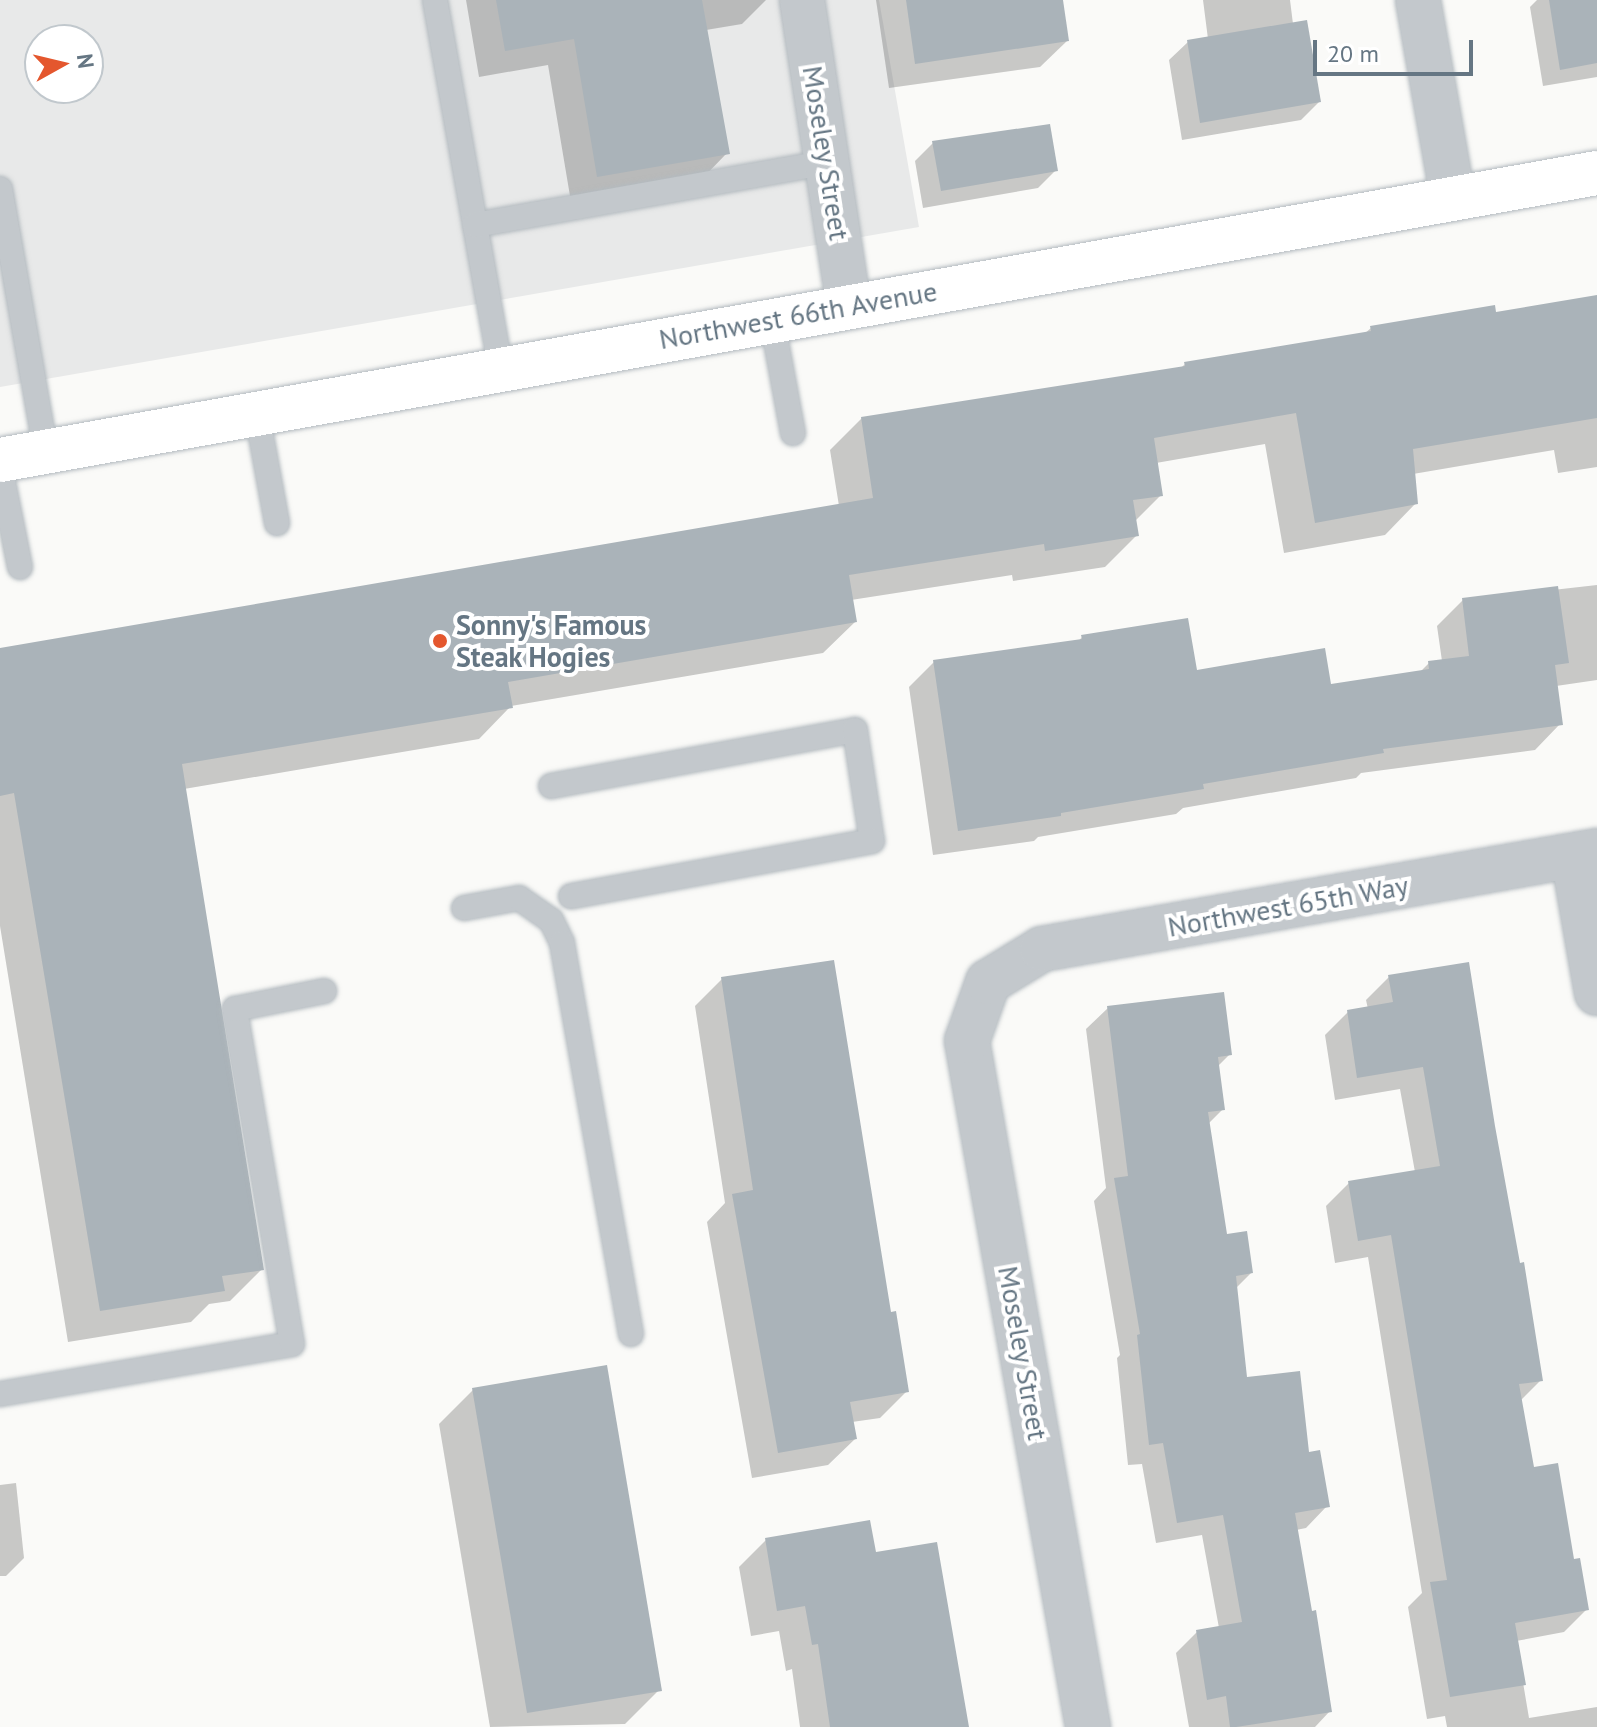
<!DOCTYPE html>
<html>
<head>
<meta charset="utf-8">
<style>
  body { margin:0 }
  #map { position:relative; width:1597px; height:1727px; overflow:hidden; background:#fafaf8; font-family:"PT Sans",sans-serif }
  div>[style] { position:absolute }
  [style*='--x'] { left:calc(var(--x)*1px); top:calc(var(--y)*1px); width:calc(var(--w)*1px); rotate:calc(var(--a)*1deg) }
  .built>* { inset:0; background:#e8e9e9 }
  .shadow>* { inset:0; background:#0003 }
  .building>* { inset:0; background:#aab3b9 }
  .roads { filter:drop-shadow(0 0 2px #b3babf) drop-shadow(0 0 2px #b3babf) }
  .lane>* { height:24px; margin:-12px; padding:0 12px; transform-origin:12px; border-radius:12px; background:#c3c8cc }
  .street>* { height:44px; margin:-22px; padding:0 22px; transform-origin:22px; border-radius:22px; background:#c3c8cc }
  .secondary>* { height:44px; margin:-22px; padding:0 22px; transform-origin:22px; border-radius:22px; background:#fff }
  .dots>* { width:22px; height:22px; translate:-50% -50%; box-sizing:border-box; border:4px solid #fff; border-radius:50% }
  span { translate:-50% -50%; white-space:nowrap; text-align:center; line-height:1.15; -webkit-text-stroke:8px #fff; paint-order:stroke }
  .street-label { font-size:28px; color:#657683 }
  .poi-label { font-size:28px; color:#657683; font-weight:700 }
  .left { translate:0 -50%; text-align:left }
  .north { position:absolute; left:24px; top:24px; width:80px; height:80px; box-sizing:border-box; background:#fff; border:2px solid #c1c8cd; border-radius:50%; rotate:82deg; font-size:22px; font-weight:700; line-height:32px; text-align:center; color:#657683 }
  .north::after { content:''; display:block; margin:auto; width:28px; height:36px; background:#e4572e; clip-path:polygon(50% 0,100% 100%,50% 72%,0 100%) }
  .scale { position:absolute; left:1313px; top:40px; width:160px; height:36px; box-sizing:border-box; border:4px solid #657683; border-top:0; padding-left:10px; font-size:24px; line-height:28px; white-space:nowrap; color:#657683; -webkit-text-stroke:6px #fff; paint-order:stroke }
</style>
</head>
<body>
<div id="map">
  <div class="built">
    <div style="clip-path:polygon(evenodd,0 0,879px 0,919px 227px,0 387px,0 0,40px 40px,88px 40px,88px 88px,40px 88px,40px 40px)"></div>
  </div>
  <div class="shadow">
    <div style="clip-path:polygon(466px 0,766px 0,742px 24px,706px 30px,727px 153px,701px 180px,571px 202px,548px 65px,479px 77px)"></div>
    <div style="clip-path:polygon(876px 0,1061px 0,1067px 41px,1040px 67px,889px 88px)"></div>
    <div style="clip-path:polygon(1203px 0,1290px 0,1293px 24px,1319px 102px,1301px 120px,1182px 140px,1169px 60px,1188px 42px,1208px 39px)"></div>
    <div style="clip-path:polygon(1537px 0,1597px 0,1597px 77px,1543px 86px,1530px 7px)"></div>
    <div style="clip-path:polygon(933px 143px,1056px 170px,1038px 188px,923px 208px,915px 161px)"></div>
    <div style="clip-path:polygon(1597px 297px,1597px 467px,1558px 473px,1554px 450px,1413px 474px,1416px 503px,1385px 535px,1284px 553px,1265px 444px,1156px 463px,1161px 495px,1134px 522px,1137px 535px,1105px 567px,1013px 581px,1012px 575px,851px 600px,855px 622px,823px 653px,511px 706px,479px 739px,184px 789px,262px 1269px,230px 1301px,209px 1304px,191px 1322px,68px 1342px,0 926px,0 650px,839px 506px,830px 450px,862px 418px,1180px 369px,1185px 364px,1364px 334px,1371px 328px,1494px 314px)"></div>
    <div style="clip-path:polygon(1597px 585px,1597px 680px,1556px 686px,1560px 724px,1535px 750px,1361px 773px,1356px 778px,1183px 808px,1176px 814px,1038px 837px,1034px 841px,933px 855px,909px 687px,934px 662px,1078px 642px,1082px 637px,1195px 672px,1329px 687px,1420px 672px,1429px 663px,1442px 661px,1437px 626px,1463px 600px)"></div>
    <div style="clip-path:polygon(1389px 977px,1493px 1126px,1541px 1380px,1520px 1401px,1532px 1469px,1572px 1561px,1587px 1609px,1564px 1632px,1516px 1641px,1529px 1718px,1597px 1707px,1597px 1727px,1447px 1727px,1445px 1716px,1427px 1719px,1408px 1607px,1422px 1593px,1368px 1257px,1335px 1263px,1326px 1206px,1349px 1183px,1415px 1172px,1400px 1089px,1335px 1100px,1325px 1035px,1348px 1012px,1368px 1009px,1366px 1000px)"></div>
    <div style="clip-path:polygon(722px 979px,889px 1314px,907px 1391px,880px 1418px,852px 1422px,855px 1439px,828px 1465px,752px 1478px,707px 1222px,725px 1203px,695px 1006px)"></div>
    <div style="clip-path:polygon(1108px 1008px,1230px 1054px,1217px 1067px,1223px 1109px,1208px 1124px,1225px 1236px,1251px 1273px,1236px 1288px,1245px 1379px,1307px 1454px,1327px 1506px,1306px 1528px,1296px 1530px,1330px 1711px,1315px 1727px,1189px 1727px,1176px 1653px,1197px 1632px,1219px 1628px,1202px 1535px,1156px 1543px,1142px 1464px,1128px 1465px,1117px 1358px,1120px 1355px,1094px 1201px,1106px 1188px,1086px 1029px)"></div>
    <div style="clip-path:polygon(473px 1390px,659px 1690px,625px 1724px,490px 1727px,439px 1424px)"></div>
    <div style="clip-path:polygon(16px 1483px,24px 1558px,6px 1576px,0 1576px,0 1485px)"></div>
    <div style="clip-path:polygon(766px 1540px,875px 1555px,967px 1727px,800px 1727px,792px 1669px,786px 1671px,779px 1631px,751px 1636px,739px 1567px)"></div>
  </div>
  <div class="building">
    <div style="clip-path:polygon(496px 0,702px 0,730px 154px,597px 177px,574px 39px,505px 51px)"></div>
    <div style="clip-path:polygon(906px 0,1063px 0,1069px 41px,915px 64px)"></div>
    <div style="clip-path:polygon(1549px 0,1597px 0,1597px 63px,1560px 70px)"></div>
    <div style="clip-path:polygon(1307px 20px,1321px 102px,1200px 123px,1187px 40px)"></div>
    <div style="clip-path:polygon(1050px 124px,1058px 171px,941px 191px,932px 141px)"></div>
    <div style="clip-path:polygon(1597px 295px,1597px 418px,1413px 449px,1418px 504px,1315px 523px,1296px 413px,1154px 438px,1163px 496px,1133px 500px,1139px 536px,1045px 551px,1044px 544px,849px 575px,857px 622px,508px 682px,513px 708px,182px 764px,264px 1270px,222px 1276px,225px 1291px,100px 1311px,14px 793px,0 796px,0 648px,873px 498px,861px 417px,1185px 366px,1184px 362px,1371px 331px,1370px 326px,1495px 305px,1496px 312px)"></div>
    <div style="clip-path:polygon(1558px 586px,1569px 663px,1555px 665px,1563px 725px,1383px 749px,1384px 753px,1203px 784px,1204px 789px,1061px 813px,1061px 816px,958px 831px,933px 660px,1082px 639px,1081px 635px,1188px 618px,1197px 670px,1325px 648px,1331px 684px,1429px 669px,1428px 661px,1469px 656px,1462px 598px)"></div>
    <div style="clip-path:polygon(834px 960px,891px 1312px,896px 1311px,909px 1392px,850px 1402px,857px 1439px,778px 1453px,732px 1194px,753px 1190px,721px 977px)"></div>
    <div style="clip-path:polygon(1469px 962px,1495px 1126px,1520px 1263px,1524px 1262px,1543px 1381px,1519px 1384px,1534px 1467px,1558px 1463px,1574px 1559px,1580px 1558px,1589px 1610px,1515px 1623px,1526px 1685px,1450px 1697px,1430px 1582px,1447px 1580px,1391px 1235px,1358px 1241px,1348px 1181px,1440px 1166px,1423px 1067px,1357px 1078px,1347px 1010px,1393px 1002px,1388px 975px)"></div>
    <div style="clip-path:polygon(1224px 992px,1232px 1055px,1218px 1057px,1225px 1110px,1208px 1112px,1227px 1234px,1247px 1231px,1253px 1273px,1236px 1276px,1247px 1377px,1300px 1371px,1309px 1452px,1320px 1450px,1330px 1507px,1295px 1513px,1312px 1611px,1316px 1610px,1332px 1712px,1236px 1727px,1230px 1727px,1226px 1696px,1207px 1700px,1196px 1630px,1242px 1622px,1223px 1515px,1177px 1523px,1163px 1443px,1149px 1445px,1137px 1335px,1140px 1334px,1114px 1178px,1128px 1176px,1107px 1006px)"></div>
    <div style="clip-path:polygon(607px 1365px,662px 1691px,527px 1713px,472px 1388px)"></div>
    <div style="clip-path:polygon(870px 1520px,876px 1552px,937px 1542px,969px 1727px,830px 1727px,818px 1644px,812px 1645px,805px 1606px,777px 1611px,765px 1538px)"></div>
  </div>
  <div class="roads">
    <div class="lane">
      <div style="--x:435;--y:0;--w:375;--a:79.9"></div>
      <div style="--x:0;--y:189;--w:267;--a:80.1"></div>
      <div style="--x:475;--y:225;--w:358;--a:-10.1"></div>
      <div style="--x:772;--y:320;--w:115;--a:79.5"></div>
      <div style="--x:257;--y:414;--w:111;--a:79.6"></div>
      <div style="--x:0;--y:467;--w:102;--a:78.7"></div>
      <div style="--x:551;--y:786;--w:309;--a:-10.4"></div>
      <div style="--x:855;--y:730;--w:112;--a:81.3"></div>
      <div style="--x:872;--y:841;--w:306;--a:169.6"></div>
      <div style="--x:464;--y:908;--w:56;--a:-10.3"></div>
      <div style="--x:519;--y:898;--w:39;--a:35"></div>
      <div style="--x:551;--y:920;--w:25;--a:64"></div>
      <div style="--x:562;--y:943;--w:397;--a:80"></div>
      <div style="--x:0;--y:1394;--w:296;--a:-9.7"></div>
      <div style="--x:292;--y:1344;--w:340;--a:-99.7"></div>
      <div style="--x:235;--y:1009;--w:91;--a:-11.4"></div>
    </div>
    <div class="street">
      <div style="--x:802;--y:0;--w:310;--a:81.3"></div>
      <div style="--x:1418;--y:0;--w:202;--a:80"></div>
      <div style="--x:1573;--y:856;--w:139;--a:80.1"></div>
      <div style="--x:1088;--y:1727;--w:697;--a:-100"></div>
      <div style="--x:967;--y:1041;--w:63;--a:-70.4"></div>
      <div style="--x:988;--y:982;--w:63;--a:-31.4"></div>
      <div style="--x:1042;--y:949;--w:564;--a:-10.01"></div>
    </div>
    <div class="secondary">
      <div style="--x:0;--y:460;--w:1623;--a:-10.19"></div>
    </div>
  </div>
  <div class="dots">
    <div style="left:440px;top:641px;background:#e4572e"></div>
  </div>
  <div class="street-label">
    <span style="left:826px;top:153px;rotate:81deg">Moseley Street</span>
    <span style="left:798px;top:315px;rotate:-10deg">Northwest 66th Avenue</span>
    <span style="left:1288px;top:906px;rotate:-10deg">Northwest 65th Way</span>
    <span style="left:1023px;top:1353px;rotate:80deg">Moseley Street</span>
  </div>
  <div class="poi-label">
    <span class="left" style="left:456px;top:641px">Sonny's Famous<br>Steak Hogies</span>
  </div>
  <div class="north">N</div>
  <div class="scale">20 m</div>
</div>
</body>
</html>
